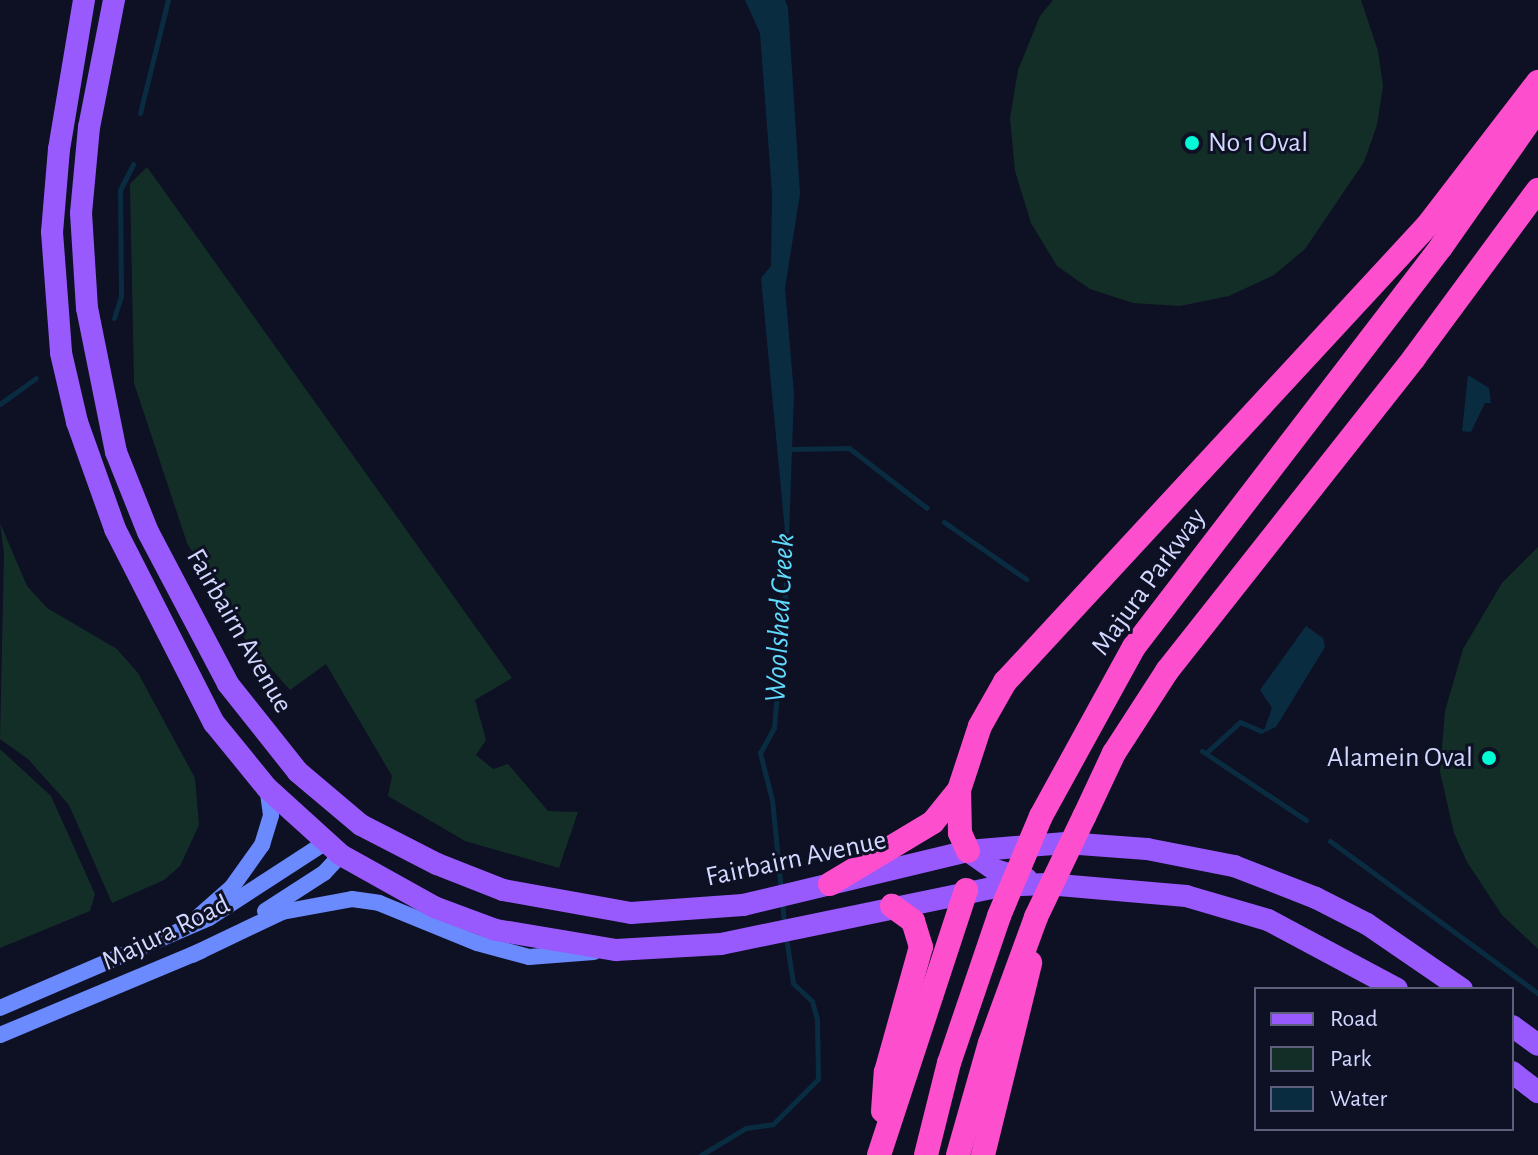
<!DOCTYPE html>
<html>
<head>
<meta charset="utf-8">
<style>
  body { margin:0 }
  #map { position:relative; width:1538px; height:1155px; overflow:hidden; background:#0e1024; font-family:"Alegreya Sans",sans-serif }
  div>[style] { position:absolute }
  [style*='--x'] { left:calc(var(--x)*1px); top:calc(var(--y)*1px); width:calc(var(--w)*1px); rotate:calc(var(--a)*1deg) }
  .green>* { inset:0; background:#122e26 }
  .water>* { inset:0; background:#0a2c41 }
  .stream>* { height:5px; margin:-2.5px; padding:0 2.5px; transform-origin:2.5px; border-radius:2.5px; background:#0a2c41 }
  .secondary>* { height:16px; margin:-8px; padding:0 8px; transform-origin:8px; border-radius:8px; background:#6a8afd }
  .primary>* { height:22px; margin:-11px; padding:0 11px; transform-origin:11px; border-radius:11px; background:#985afd }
  .highway>* { height:24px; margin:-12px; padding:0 12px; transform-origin:12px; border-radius:12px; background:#fd4ecd }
  .highway-bridge>* { height:24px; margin:-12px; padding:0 12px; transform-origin:12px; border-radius:12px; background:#fd4ecd }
  .dots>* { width:22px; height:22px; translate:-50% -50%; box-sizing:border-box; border:4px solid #0e1024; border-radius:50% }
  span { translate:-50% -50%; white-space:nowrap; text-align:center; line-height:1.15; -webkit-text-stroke:6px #0e1024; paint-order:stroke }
  .poi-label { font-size:28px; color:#d2d8ff }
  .left { translate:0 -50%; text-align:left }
  .right { translate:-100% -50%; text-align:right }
  .street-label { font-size:28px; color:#d2d8ff }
  .water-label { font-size:30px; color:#61dbfd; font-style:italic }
  .legend { position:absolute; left:1254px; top:987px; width:260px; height:144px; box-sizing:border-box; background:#0e1024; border:2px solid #5c607c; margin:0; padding:10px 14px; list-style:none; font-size:24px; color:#d2d8ff }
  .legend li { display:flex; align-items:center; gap:16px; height:40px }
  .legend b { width:40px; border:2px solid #5c607c }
</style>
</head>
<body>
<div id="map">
  <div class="green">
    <div style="clip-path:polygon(1053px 0,1361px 0,1378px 51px,1383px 86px,1377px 125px,1364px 162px,1305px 249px,1274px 275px,1229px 296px,1180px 306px,1133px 303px,1090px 289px,1057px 266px,1031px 223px,1015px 171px,1010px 118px,1018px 70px,1040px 16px)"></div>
    <div style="clip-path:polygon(147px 167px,512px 678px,475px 700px,486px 740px,476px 755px,493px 769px,508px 764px,548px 811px,578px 812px,559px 868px,465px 841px,388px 796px,392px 776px,326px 664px,290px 690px,245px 639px,187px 543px,134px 383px,130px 184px)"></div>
    <div style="clip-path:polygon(0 523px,27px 586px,47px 608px,117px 649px,138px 673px,195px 778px,199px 825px,180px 866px,164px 880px,112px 903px,69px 805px,28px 759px,0 739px,4px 553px)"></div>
    <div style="clip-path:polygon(1538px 547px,1538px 949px,1502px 915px,1467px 862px,1454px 833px,1440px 772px,1445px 711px,1463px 649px,1502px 583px)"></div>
    <div style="clip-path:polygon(0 749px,51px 796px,95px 894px,90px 911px,0 948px)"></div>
  </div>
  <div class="water">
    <div style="clip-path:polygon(745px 0,785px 0,788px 8px,800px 194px,785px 288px,794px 394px,788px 563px,761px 278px,771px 266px,772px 193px,760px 33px)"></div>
    <div style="clip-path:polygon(1468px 375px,1489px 388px,1491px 403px,1485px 403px,1471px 432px,1462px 431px)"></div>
    <div style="clip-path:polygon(1306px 626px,1323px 638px,1325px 647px,1276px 727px,1263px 733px,1272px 708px,1260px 690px)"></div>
  </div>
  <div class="stream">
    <div style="--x:140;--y:113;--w:116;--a:-76.1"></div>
    <div style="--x:114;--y:318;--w:22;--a:-72"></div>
    <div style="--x:121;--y:297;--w:107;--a:-90.5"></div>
    <div style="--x:120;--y:190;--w:29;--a:-63"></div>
    <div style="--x:0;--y:404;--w:44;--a:-35.8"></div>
    <div style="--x:788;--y:449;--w:61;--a:-0.9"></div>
    <div style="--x:849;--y:448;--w:98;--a:37.6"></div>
    <div style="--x:944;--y:522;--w:100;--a:34.8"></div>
    <div style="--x:1202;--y:751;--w:125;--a:33.6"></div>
    <div style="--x:1206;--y:753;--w:46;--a:-42.4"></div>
    <div style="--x:1240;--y:722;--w:23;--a:23"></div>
    <div style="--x:1330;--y:841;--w:258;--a:36.2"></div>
    <div style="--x:781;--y:891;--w:91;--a:-95.6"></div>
    <div style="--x:772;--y:800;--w:49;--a:-104.3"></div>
    <div style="--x:760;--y:753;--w:29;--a:-61"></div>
    <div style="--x:774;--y:728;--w:170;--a:-85.3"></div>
    <div style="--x:782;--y:901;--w:22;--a:85"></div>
    <div style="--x:701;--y:1155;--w:52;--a:-31"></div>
    <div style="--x:746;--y:1128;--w:27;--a:-8"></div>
    <div style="--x:773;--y:1124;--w:64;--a:-45"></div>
    <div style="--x:818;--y:1079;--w:60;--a:-91"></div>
    <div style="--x:817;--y:1019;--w:19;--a:-106"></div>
    <div style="--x:812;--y:1001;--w:26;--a:-137"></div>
    <div style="--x:793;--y:983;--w:47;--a:-98.7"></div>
  </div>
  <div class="secondary">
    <div style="--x:265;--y:911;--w:70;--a:-32.8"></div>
    <div style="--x:324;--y:873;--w:25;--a:-47"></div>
    <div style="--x:198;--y:917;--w:45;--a:-41.4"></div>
    <div style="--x:232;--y:887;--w:52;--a:-54.5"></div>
    <div style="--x:262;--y:845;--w:31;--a:-73"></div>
    <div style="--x:271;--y:815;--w:27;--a:-98"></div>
    <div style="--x:192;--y:955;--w:100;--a:-25.5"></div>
    <div style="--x:282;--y:912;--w:71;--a:-10.5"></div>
    <div style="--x:352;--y:899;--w:27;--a:8"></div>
    <div style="--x:379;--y:903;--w:106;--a:22.2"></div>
    <div style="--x:477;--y:943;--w:54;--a:15.1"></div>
    <div style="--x:529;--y:957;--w:65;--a:-4.4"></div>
    <div style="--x:0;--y:1008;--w:228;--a:-23.3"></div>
    <div style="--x:209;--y:918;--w:140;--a:-33"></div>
    <div style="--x:0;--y:1035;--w:218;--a:-22.7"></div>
  </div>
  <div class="primary">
    <div style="--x:84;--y:0;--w:151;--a:99.5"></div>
    <div style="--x:59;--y:149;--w:83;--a:94.8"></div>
    <div style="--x:52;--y:232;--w:121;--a:85.7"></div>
    <div style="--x:61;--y:353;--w:71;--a:76.9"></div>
    <div style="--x:77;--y:422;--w:114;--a:70.4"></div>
    <div style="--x:115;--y:529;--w:218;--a:63"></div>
    <div style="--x:214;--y:723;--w:84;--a:50.8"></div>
    <div style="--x:267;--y:788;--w:100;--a:42.2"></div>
    <div style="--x:341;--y:855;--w:107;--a:29.2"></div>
    <div style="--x:434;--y:907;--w:66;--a:20.4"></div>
    <div style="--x:496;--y:930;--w:122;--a:9.5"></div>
    <div style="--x:616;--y:950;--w:105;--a:-3.3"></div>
    <div style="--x:721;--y:944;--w:285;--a:-11.7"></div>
    <div style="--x:1000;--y:886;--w:47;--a:-2.4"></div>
    <div style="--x:1047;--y:884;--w:140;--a:4.9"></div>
    <div style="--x:1186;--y:896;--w:85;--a:16.3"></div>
    <div style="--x:1268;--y:920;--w:146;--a:28.1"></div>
    <div style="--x:114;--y:0;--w:129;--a:101.1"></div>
    <div style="--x:89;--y:127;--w:86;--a:95.3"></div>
    <div style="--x:81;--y:213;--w:95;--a:86.4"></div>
    <div style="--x:87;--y:308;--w:147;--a:78.6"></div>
    <div style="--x:116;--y:452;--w:86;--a:68.2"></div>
    <div style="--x:148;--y:532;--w:172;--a:62.2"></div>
    <div style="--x:228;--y:684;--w:112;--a:51.5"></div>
    <div style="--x:298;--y:772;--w:82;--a:40.1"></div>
    <div style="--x:361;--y:825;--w:85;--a:27.2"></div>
    <div style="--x:437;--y:864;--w:71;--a:21.5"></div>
    <div style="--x:503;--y:890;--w:130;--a:10.2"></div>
    <div style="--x:631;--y:913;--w:112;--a:-4.1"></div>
    <div style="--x:743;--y:905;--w:231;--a:-13.5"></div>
    <div style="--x:968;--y:851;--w:98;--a:-4.7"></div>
    <div style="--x:1066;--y:843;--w:81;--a:4.2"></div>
    <div style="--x:1147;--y:849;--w:89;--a:11.1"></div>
    <div style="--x:1234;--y:866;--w:88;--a:21.3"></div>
    <div style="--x:1316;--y:898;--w:57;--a:27"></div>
    <div style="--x:1367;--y:924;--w:115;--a:34.4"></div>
    <div style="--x:968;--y:851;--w:33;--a:35"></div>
    <div style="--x:995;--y:870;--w:33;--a:16"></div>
    <div style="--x:1512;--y:1026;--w:32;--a:36"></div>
    <div style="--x:1512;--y:1072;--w:33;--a:38"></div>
  </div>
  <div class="highway">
    <div style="--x:1041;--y:816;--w:193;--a:-61.2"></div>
    <div style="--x:1134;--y:647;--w:504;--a:-52.49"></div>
    <div style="--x:1441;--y:247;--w:165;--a:-54.9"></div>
    <div style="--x:1084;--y:817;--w:71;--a:-64.9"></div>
    <div style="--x:1114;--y:753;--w:98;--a:-57.1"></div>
    <div style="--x:1167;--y:671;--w:399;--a:-51.7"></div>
    <div style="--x:1414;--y:358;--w:209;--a:-53.6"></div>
    <div style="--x:968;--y:851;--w:20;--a:-114"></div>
    <div style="--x:960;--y:833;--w:43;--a:-91.3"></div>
    <div style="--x:959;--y:790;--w:67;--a:-71.8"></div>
    <div style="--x:980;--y:726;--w:51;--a:-60.4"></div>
    <div style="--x:1005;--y:682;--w:621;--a:-47.22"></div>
    <div style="--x:1427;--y:226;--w:182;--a:-52.4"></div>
    <div style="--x:830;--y:884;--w:120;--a:-31"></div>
    <div style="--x:933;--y:822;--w:41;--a:-50.9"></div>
    <div style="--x:883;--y:1111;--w:39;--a:-86"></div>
    <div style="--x:886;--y:1072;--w:130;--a:-74.4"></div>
    <div style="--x:921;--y:947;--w:27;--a:-107"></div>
    <div style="--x:913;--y:921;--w:26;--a:-144"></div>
    <div style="--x:879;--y:1155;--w:279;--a:-71.8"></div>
    <div style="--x:926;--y:1155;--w:95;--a:-76"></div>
    <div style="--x:949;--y:1063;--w:155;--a:-71.2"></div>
    <div style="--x:958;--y:1155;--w:116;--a:-74.1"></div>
    <div style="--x:990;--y:1043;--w:134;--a:-69.9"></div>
    <div style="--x:983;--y:1155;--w:198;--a:-76.2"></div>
  </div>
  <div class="highway-bridge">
    <div style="--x:999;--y:916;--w:108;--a:-67.2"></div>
    <div style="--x:1036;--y:917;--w:111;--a:-64.4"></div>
  </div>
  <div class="dots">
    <div style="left:1192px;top:143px;background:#03fad6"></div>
    <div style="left:1489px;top:758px;background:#03fad6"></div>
  </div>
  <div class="poi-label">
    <span class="left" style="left:1208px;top:143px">No 1 Oval</span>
    <span class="right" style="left:1473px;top:758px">Alamein Oval</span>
  </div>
  <div class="street-label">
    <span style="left:1149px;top:582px;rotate:-54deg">Majura Parkway</span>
    <span style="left:239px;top:631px;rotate:60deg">Fairbairn Avenue</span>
    <span style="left:796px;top:859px;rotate:-12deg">Fairbairn Avenue</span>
    <span style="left:166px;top:933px;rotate:-26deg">Majura Road</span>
  </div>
  <div class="water-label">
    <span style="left:780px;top:618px;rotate:-87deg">Woolshed Creek</span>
  </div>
  <ul class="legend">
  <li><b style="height:10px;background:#985afd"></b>Road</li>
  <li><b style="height:22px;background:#122e26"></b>Park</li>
  <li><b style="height:22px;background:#0a2c41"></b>Water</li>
  </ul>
</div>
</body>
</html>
